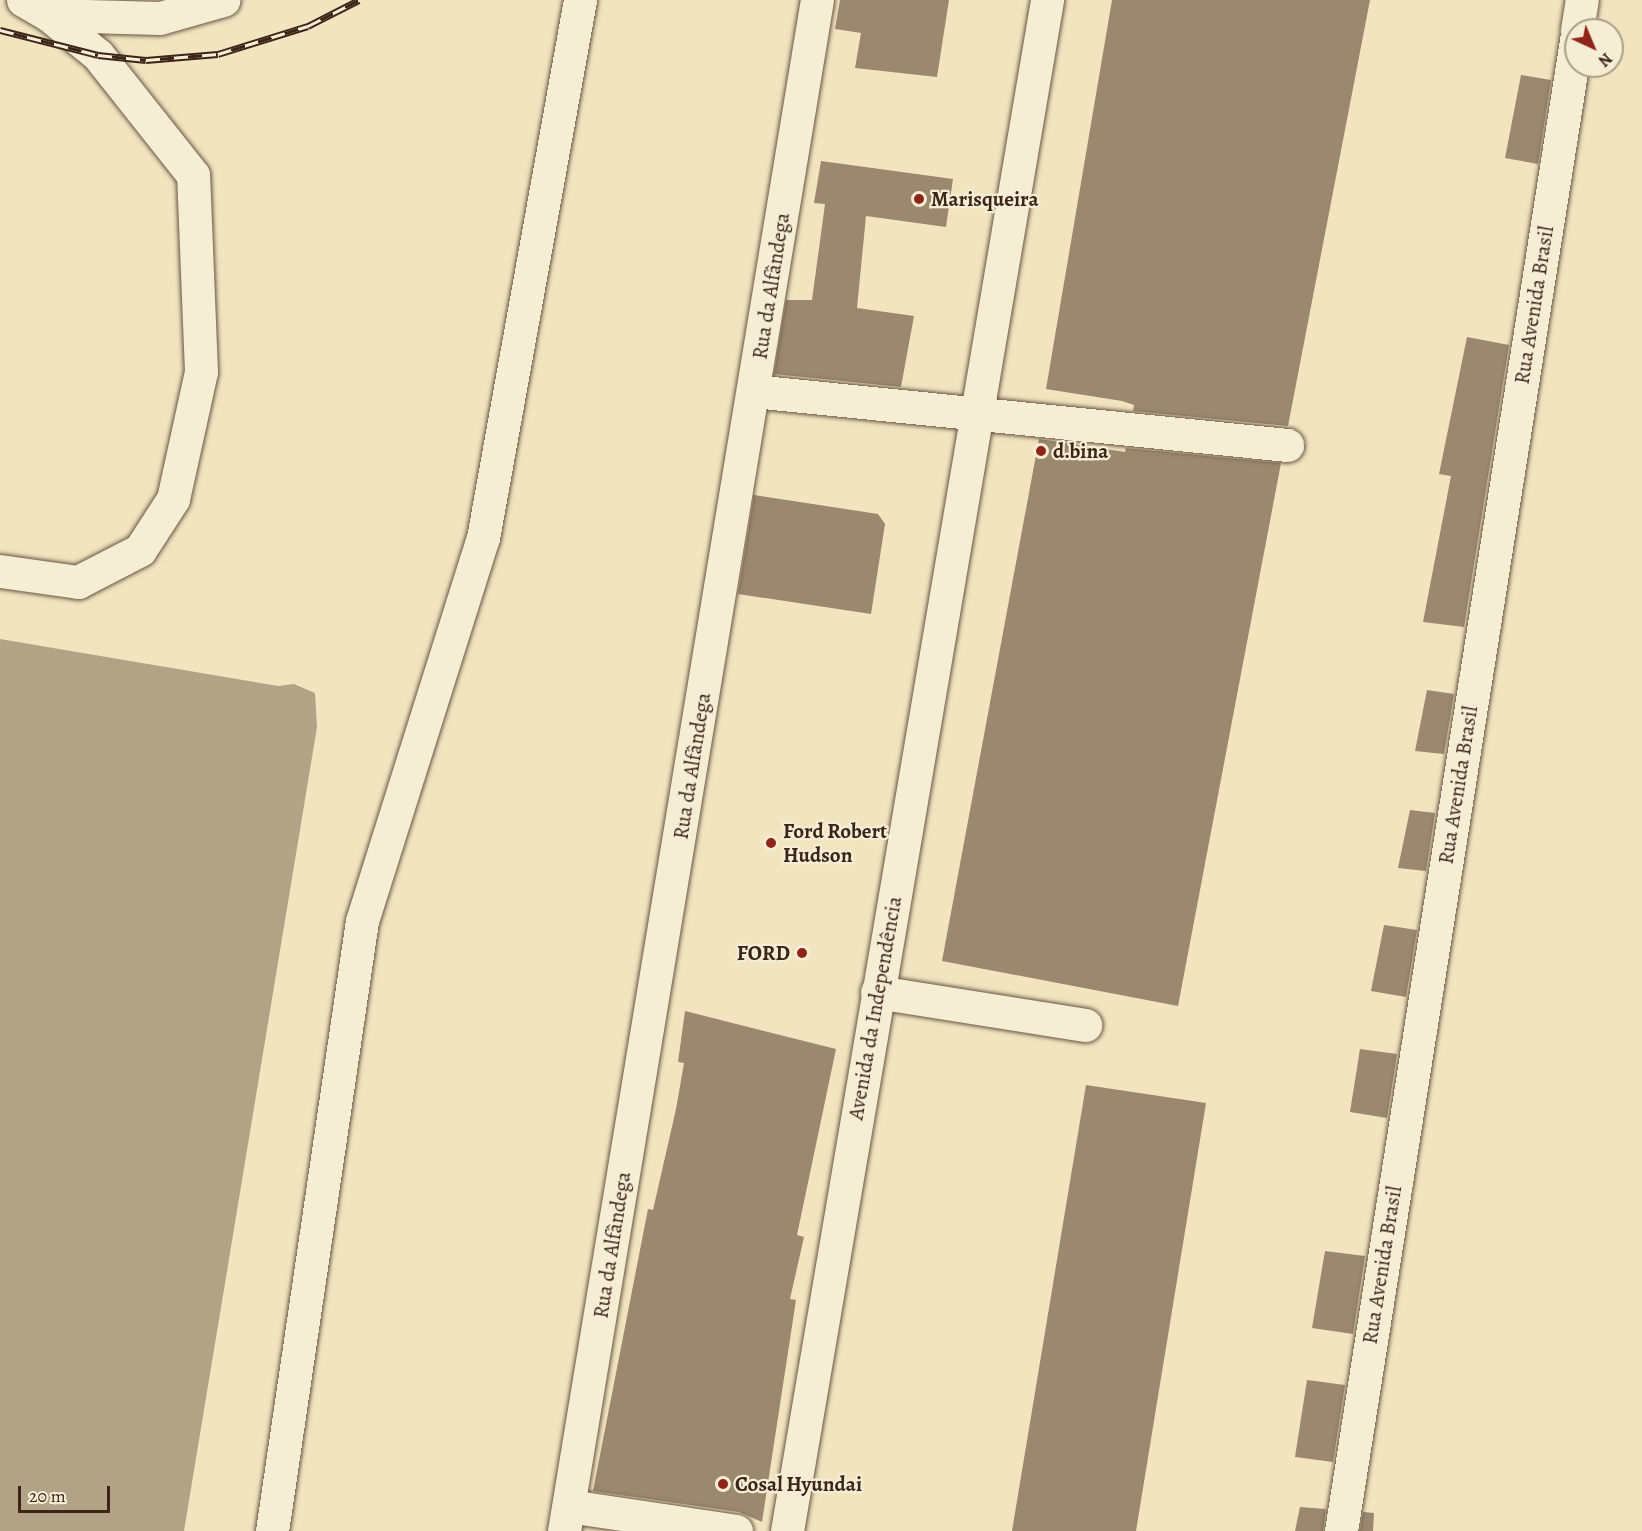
<!DOCTYPE html>
<html>
<head>
<meta charset="utf-8">
<style>
  body { margin:0 }
  #map { position:relative; width:1642px; height:1531px; overflow:hidden; background:#f1e4bf; font-family:Alegreya,serif }
  div>[style] { position:absolute }
  [style*='--x'] { left:calc(var(--x)*1px); top:calc(var(--y)*1px); width:calc(var(--w)*1px); rotate:calc(var(--a)*1deg) }
  .water>* { inset:0; background:#b3a386 }
  .building>* { inset:0; background:#9a886f }
  .roads { filter:drop-shadow(0 0 2px #695542) drop-shadow(0 0 2px #695542) }
  .minor>* { height:33px; margin:-16.5px; padding:0 16.5px; transform-origin:16.5px; border-radius:16.5px; background:#f6edd5 }
  .rail>* { height:7px; margin-top:-3.5px; transform-origin:0; background:repeating-linear-gradient(90deg,#f6edd5 0 14px,#3c2518 0 28px); box-sizing:border-box; border-block:2px solid #3c2518 }
  .dots>* { width:16px; height:16px; translate:-50% -50%; box-sizing:border-box; border:3px solid #f6edd5; border-radius:50% }
  span { translate:-50% -50%; white-space:nowrap; text-align:center; line-height:1.15; -webkit-text-stroke:4.5px #f6edd5; paint-order:stroke }
  .poi-label { font-size:21px; color:#3c2518; font-weight:700 }
  .left { translate:0 -50%; text-align:left }
  .right { translate:-100% -50%; text-align:right }
  .street-label { font-size:21px; color:#3c2518 }
  .north { position:absolute; left:1564px; top:18px; width:60px; height:60px; box-sizing:border-box; background:#f6edd5; border:2px solid #ac9d89; border-radius:50%; rotate:136deg; font-size:16px; font-weight:700; line-height:24px; text-align:center; color:#3c2518 }
  .north::after { content:''; display:block; margin:auto; width:21px; height:27px; background:#8f2418; clip-path:polygon(50% 0,100% 100%,50% 72%,0 100%) }
  .scale { position:absolute; left:18px; top:1486px; width:92px; height:27px; box-sizing:border-box; border:3px solid #3c2518; border-top:0; padding-left:8px; font-size:18px; line-height:21px; white-space:nowrap; color:#3c2518; -webkit-text-stroke:4px #f6edd5; paint-order:stroke }
</style>
</head>
<body>
<div id="map">
  <div class="water">
    <div style="clip-path:polygon(0 639px,278px 686px,294px 684px,315px 693px,317px 727px,184px 1531px,0 1531px)"></div>
  </div>
  <div class="building">
    <div style="clip-path:polygon(840px 0,949px 0,937px 77px,855px 68px,861px 33px,835px 29px)"></div>
    <div style="clip-path:polygon(1112px 0,1370px 0,1288px 426px,1133px 411px,1134px 405px,1122px 401px,1046px 389px)"></div>
    <div style="clip-path:polygon(1521px 75px,1551px 80px,1538px 164px,1505px 158px)"></div>
    <div style="clip-path:polygon(821px 161px,953px 179px,946px 227px,866px 216px,857px 308px,914px 316px,901px 387px,774px 374px,786px 300px,812px 300px,825px 204px,814px 203px)"></div>
    <div style="clip-path:polygon(1467px 337px,1509px 345px,1464px 627px,1423px 622px,1451px 476px,1439px 474px)"></div>
    <div style="clip-path:polygon(1039px 439px,1125px 452px,1126px 448px,1281px 463px,1178px 1006px,942px 961px)"></div>
    <div style="clip-path:polygon(754px 495px,878px 514px,885px 524px,871px 614px,738px 594px)"></div>
    <div style="clip-path:polygon(1427px 690px,1454px 694px,1444px 754px,1415px 751px)"></div>
    <div style="clip-path:polygon(1410px 810px,1435px 813px,1426px 871px,1398px 868px)"></div>
    <div style="clip-path:polygon(1384px 925px,1417px 930px,1406px 997px,1371px 991px)"></div>
    <div style="clip-path:polygon(685px 1011px,836px 1049px,797px 1235px,804px 1237px,790px 1299px,796px 1300px,762px 1522px,739px 1512px,593px 1491px,648px 1209px,653px 1210px,676px 1109px,684px 1063px,678px 1062px)"></div>
    <div style="clip-path:polygon(1360px 1049px,1397px 1054px,1387px 1118px,1350px 1112px)"></div>
    <div style="clip-path:polygon(1086px 1085px,1206px 1103px,1136px 1531px,1012px 1531px)"></div>
    <div style="clip-path:polygon(1325px 1251px,1365px 1256px,1353px 1334px,1312px 1328px)"></div>
    <div style="clip-path:polygon(1307px 1380px,1345px 1385px,1333px 1462px,1295px 1457px)"></div>
    <div style="clip-path:polygon(1300px 1507px,1326px 1509px,1323px 1531px,1295px 1531px)"></div>
    <div style="clip-path:polygon(1363px 1512px,1374px 1513px,1373px 1531px,1360px 1531px)"></div>
  </div>
  <div class="roads">
    <div class="minor">
      <div style="--x:23;--y:0;--w:30;--a:30"></div>
      <div style="--x:49;--y:15;--w:111;--a:1.5"></div>
      <div style="--x:160;--y:18;--w:66;--a:-15.9"></div>
      <div style="--x:1577;--y:30;--w:30;--a:-81"></div>
      <div style="--x:753;--y:391;--w:537;--a:5.77"></div>
      <div style="--x:0;--y:571;--w:79;--a:8"></div>
      <div style="--x:78;--y:582;--w:70;--a:-27.3"></div>
      <div style="--x:140;--y:550;--w:61;--a:-57.1"></div>
      <div style="--x:173;--y:499;--w:130;--a:-77.6"></div>
      <div style="--x:201;--y:372;--w:197;--a:-92.3"></div>
      <div style="--x:193;--y:175;--w:153;--a:-128.4"></div>
      <div style="--x:98;--y:55;--w:63;--a:-140.8"></div>
      <div style="--x:877;--y:992;--w:211;--a:9"></div>
      <div style="--x:569;--y:1506;--w:169;--a:8.5"></div>
      <div style="--x:272;--y:1531;--w:617;--a:-81.61"></div>
      <div style="--x:362;--y:921;--w:402;--a:-72.5"></div>
      <div style="--x:483;--y:538;--w:547;--a:-79.78"></div>
      <div style="--x:564;--y:1531;--w:1552;--a:-80.62"></div>
      <div style="--x:787;--y:1531;--w:1553;--a:-80.36"></div>
      <div style="--x:1341;--y:1531;--w:1509;--a:-81.04"></div>
    </div>
  </div>
  <div class="rail">
    <div style="--x:0;--y:30;--w:101;--a:14.3"></div>
    <div style="--x:98;--y:55;--w:48;--a:5.9"></div>
    <div style="--x:146;--y:60;--w:72;--a:-4.8"></div>
    <div style="--x:218;--y:54;--w:94;--a:-17.3"></div>
    <div style="--x:308;--y:26;--w:57;--a:-27"></div>
  </div>
  <div class="dots">
    <div style="left:919px;top:199px;background:#8f2418"></div>
    <div style="left:1041px;top:451px;background:#8f2418"></div>
    <div style="left:771px;top:843px;background:#8f2418"></div>
    <div style="left:802px;top:953px;background:#8f2418"></div>
    <div style="left:723px;top:1484px;background:#8f2418"></div>
  </div>
  <div class="poi-label">
    <span class="left" style="left:931px;top:199px">Marisqueira</span>
    <span class="left" style="left:1053px;top:451px">d.bina</span>
    <span class="left" style="left:783px;top:843px">Ford Robert<br>Hudson</span>
    <span class="right" style="left:790px;top:953px">FORD</span>
    <span class="left" style="left:735px;top:1484px">Cosal Hyundai</span>
  </div>
  <div class="street-label">
    <span style="left:771px;top:286px;rotate:-81deg">Rua da Alfândega</span>
    <span style="left:1534px;top:305px;rotate:-81deg">Rua Avenida Brasil</span>
    <span style="left:692px;top:766px;rotate:-81deg">Rua da Alfândega</span>
    <span style="left:1458px;top:785px;rotate:-81deg">Rua Avenida Brasil</span>
    <span style="left:875px;top:1008px;rotate:-80deg">Avenida da Independência</span>
    <span style="left:612px;top:1245px;rotate:-81deg">Rua da Alfândega</span>
    <span style="left:1382px;top:1265px;rotate:-81deg">Rua Avenida Brasil</span>
  </div>
  <div class="north">N</div>
  <div class="scale">20 m</div>
</div>
</body>
</html>
